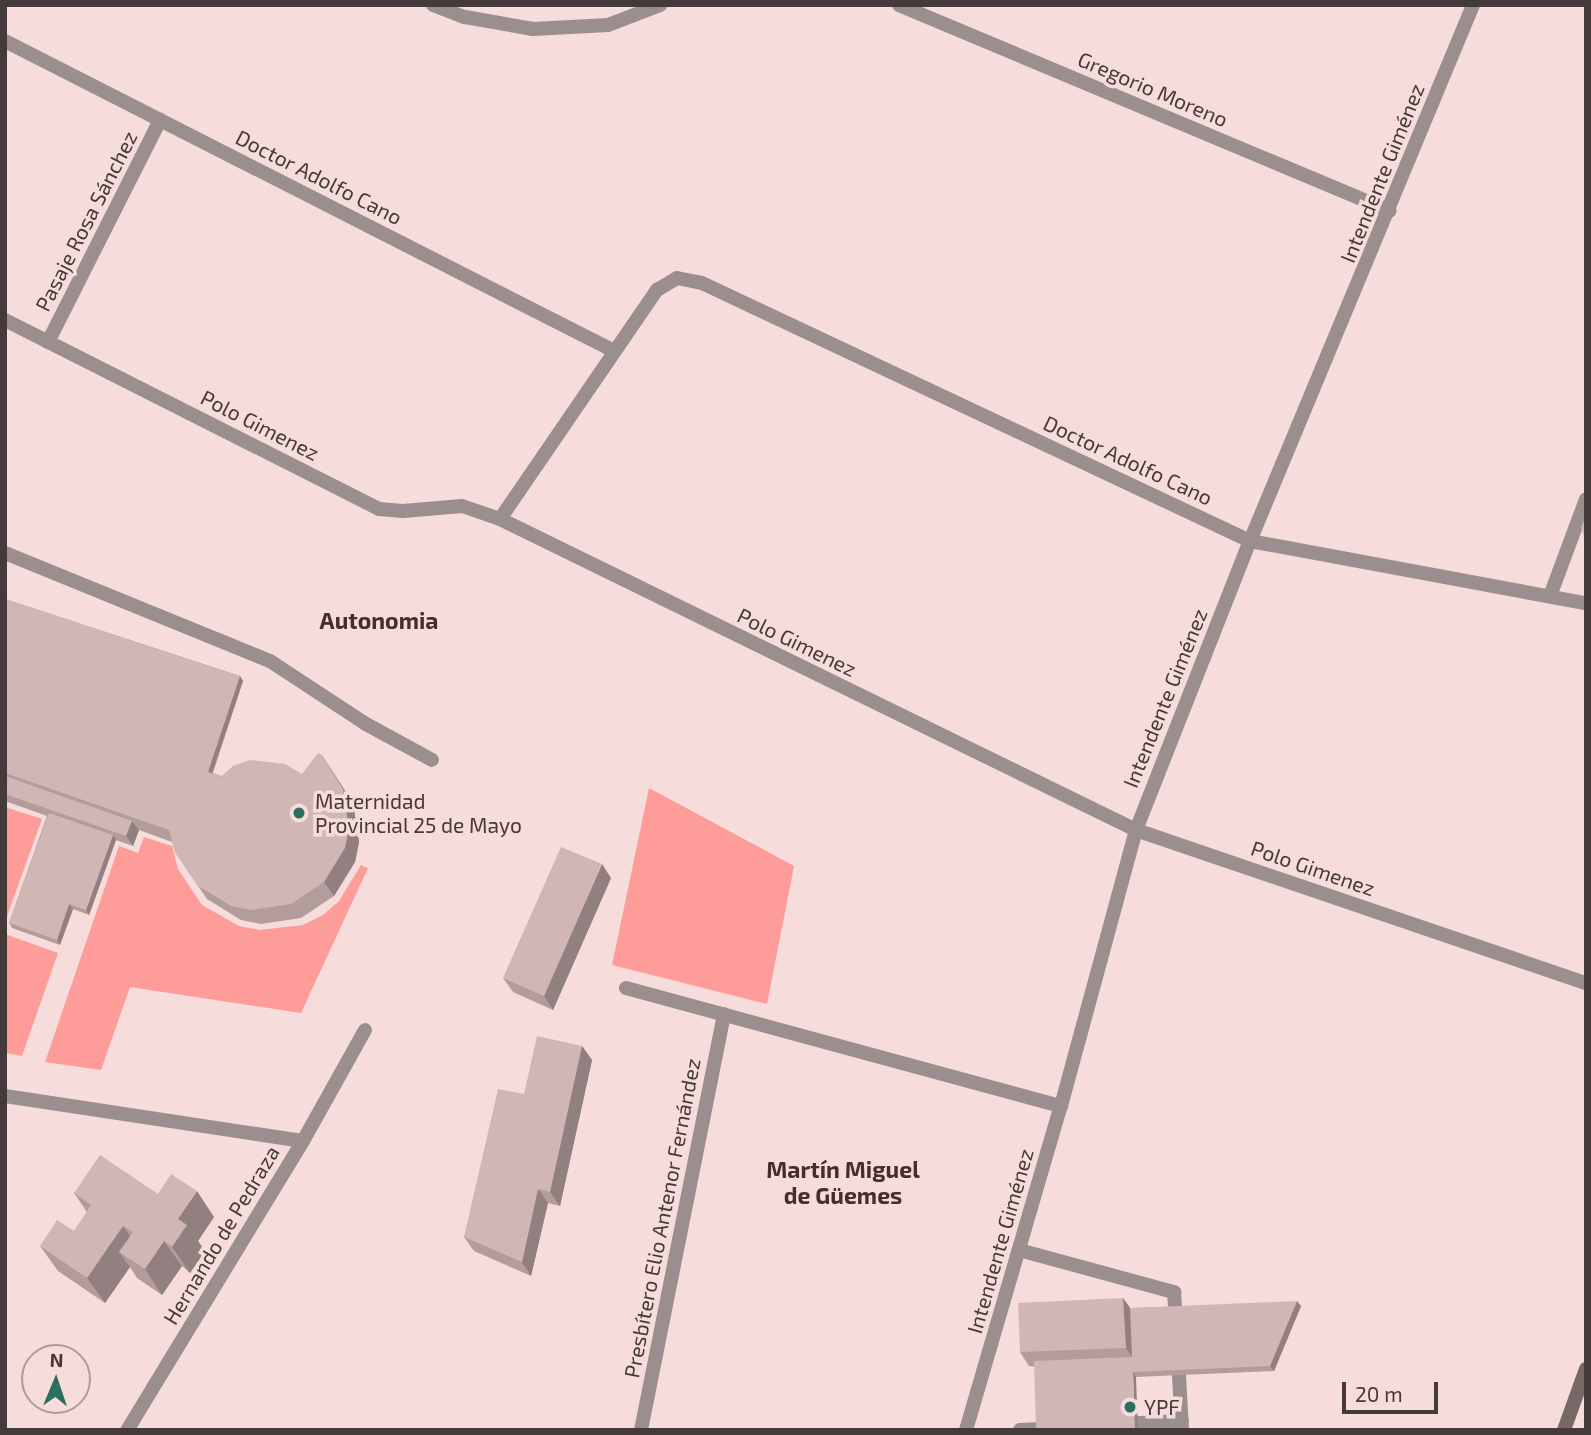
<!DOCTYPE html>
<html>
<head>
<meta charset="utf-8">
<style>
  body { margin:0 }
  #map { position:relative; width:1591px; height:1435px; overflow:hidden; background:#f6dcda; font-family:"Exo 2",sans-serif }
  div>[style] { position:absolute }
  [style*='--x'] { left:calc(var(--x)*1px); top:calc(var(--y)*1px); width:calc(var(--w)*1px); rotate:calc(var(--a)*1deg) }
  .green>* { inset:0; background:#fe9c9a }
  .service>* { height:14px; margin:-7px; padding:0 7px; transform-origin:7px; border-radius:7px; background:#9a8f8e }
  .minor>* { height:14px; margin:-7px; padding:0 7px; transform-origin:7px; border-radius:7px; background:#9a8f8e }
  .secondary>* { height:14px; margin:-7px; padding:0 7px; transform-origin:7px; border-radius:7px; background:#776766 }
  .wall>* { inset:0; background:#b39d9c }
  .shaded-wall>* { inset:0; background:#927f7f }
  .building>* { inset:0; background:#d0b6b5 }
  .dots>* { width:19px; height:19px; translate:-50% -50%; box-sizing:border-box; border:4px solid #f6dcda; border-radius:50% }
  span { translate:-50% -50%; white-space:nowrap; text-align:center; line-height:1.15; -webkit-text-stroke:7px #f6dcda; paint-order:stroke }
  .street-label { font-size:21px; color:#443a39 }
  .poi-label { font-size:21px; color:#443a39 }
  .left { translate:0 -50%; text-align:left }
  .neighbourhood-label { font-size:23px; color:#432f2e; font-weight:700 }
  .frame { position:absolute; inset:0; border:7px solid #443a39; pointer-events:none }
  .north { position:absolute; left:21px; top:1344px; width:70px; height:70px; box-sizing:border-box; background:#f6dcda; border:2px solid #af9b9a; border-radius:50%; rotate:2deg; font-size:19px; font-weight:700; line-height:28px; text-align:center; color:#443a39 }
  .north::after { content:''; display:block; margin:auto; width:24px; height:32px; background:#2d6e5e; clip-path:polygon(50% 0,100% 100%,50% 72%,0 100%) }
  .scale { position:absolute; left:1342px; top:1382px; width:96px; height:32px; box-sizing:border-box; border:4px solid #443a39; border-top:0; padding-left:9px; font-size:21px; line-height:24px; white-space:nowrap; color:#443a39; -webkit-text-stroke:5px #f6dcda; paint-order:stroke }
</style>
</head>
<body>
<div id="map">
  <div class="green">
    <div style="clip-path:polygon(649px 788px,794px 866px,767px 1004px,612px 965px)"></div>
    <div style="clip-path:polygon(5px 807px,42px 819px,5px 922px)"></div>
    <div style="clip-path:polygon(144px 837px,172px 846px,178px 869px,202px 905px,239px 926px,260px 930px,303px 925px,323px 915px,339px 901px,361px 865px,368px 868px,301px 1013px,130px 987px,101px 1070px,45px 1062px,119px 846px,138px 853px)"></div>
    <div style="clip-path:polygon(5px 934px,58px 953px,22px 1056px,5px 1053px)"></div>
  </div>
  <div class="service">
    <div style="--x:5;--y:553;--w:286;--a:22.2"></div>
    <div style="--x:270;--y:661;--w:115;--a:33.3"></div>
    <div style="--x:366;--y:724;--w:75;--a:28.6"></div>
    <div style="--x:303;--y:1141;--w:127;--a:-60.8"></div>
    <div style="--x:1019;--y:1250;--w:161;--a:15.2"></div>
    <div style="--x:1174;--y:1292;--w:32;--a:86"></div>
    <div style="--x:1178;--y:1358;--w:72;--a:86.8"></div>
    <div style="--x:1120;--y:1424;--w:62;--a:-2.8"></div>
    <div style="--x:1020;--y:1430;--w:35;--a:-3"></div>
  </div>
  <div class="minor">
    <div style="--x:433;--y:5;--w:34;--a:21"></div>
    <div style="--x:465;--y:17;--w:69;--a:10"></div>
    <div style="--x:533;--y:29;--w:75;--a:-3.1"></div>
    <div style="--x:608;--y:25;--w:56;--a:-21"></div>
    <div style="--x:899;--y:5;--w:532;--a:22.76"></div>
    <div style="--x:5;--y:41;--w:683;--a:26.98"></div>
    <div style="--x:5;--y:320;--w:419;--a:26.8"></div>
    <div style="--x:379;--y:509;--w:24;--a:5"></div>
    <div style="--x:403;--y:511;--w:59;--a:-4.8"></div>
    <div style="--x:462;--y:506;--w:40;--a:18.9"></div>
    <div style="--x:500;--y:519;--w:708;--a:26.06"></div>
    <div style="--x:1136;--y:830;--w:475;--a:18.8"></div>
    <div style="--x:48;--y:342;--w:249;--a:-63.2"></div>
    <div style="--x:500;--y:519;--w:278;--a:-55.6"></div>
    <div style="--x:657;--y:290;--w:23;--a:-31"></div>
    <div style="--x:677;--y:278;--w:25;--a:11"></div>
    <div style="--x:702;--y:283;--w:606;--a:25.21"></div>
    <div style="--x:1250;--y:541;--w:342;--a:10.5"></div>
    <div style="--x:1550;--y:596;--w:103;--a:-69.6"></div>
    <div style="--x:626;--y:988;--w:451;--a:15.2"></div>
    <div style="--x:5;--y:1096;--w:301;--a:8.6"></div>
    <div style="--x:303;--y:1141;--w:338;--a:121.3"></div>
    <div style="--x:641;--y:1430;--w:424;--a:-78.7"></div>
    <div style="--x:966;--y:1430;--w:338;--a:-73.7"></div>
    <div style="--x:1061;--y:1106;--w:286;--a:-74.8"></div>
    <div style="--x:1136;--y:830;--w:311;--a:-68.5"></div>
    <div style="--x:1250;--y:541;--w:581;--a:-67.41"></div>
  </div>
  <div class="secondary">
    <div style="--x:1564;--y:1430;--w:65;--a:-70.2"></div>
  </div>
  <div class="wall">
    <div style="clip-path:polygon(5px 599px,240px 676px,243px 681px,213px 773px,221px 776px,302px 774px,353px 803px,359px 842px,355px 862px,334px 896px,301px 918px,261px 924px,241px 920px,207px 899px,175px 852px,172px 842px,139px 830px,133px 846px,116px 840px,89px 915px,73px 909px,60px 945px,12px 928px,9px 923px,47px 816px,5px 801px)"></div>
    <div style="clip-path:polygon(611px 878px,553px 1010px,513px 992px,503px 978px)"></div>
    <div style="clip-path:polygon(582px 1046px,592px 1060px,560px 1206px,548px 1203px,531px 1276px,474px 1251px,464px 1237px,524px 1094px)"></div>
    <div style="clip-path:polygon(74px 1193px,158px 1194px,214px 1217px,198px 1241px,205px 1251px,190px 1273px,182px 1266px,162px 1295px,137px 1278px,130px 1267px,105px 1303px,58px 1271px,40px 1246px,74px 1231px,87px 1212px)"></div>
    <div style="clip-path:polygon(1123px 1298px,1130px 1308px,1301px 1306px,1274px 1371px,1136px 1377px,1029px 1366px,1020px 1352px)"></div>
  </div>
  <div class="shaded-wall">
    <div style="clip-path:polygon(240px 676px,243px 681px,211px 776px,208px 772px)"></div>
    <div style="clip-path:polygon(322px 755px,353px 803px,359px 842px,355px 862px,334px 896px,324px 882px)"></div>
    <div style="clip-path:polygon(132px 821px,139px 830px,133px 846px,126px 836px)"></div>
    <div style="clip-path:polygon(113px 835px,116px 840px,89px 915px,86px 910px)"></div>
    <div style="clip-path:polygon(602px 864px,611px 878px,553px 1010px,544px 996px)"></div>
    <div style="clip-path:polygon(69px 904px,73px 909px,60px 945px,57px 940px)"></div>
    <div style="clip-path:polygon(582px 1046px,592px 1060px,560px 1206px,550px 1192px)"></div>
    <div style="clip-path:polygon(538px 1189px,548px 1203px,531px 1276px,522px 1262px)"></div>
    <div style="clip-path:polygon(197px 1191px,214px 1217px,198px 1241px,205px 1251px,190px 1273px,172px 1247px,178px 1219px)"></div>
    <div style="clip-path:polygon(123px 1226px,140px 1251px,119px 1252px,130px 1267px,105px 1303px,87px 1278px)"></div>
    <div style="clip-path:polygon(164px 1241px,182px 1266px,162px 1295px,145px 1269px)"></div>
    <div style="clip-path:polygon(1123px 1298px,1133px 1312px,1136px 1362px,1126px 1348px)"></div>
    <div style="clip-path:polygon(1297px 1301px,1301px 1306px,1274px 1371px,1270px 1366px)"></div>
    <div style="clip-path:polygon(1133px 1372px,1136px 1377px,1138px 1430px,1135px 1430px)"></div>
  </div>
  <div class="building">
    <div style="clip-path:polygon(1586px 516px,1586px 541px,1581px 528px)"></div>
    <div style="clip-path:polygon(5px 599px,240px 676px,208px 772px,221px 776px,215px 782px,5px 710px)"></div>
    <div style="clip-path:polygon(5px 710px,215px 782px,233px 766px,250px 760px,285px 764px,302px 774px,318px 753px,322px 755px,343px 789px,349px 828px,345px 848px,324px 882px,291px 904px,251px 910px,231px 906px,197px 885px,175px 852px,169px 830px,5px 773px)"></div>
    <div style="clip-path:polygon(5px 776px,132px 821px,126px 836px,5px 794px)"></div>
    <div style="clip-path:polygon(49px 813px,113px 835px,86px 910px,69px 904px,57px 940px,9px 923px)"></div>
    <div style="clip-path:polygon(561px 847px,602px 864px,544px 996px,503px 978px)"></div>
    <div style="clip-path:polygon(537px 1036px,582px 1046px,550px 1192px,538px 1189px,522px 1262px,464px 1237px,498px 1089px,524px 1094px)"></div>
    <div style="clip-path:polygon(100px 1155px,158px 1194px,171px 1174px,197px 1191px,178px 1219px,187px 1225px,172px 1247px,164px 1241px,145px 1269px,119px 1252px,133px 1232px,123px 1226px,87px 1278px,40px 1246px,57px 1220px,74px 1231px,91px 1205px,74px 1193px)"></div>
    <div style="clip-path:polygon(1123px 1298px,1126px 1348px,1020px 1352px,1018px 1303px)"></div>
    <div style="clip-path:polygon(1297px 1301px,1270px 1366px,1133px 1372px,1135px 1430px,1036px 1430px,1034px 1361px,1132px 1357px,1130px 1308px)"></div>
  </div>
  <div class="dots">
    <div style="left:299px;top:813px;background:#2d6e5e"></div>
    <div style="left:1130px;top:1407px;background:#2d6e5e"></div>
  </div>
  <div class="street-label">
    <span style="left:1153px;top:89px;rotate:23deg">Gregorio Moreno</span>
    <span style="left:1382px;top:173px;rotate:-68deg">Intendente Giménez</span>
    <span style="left:319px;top:177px;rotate:27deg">Doctor Adolfo Cano</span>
    <span style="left:86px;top:221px;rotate:-63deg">Pasaje Rosa Sánchez</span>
    <span style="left:260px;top:425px;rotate:27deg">Polo Gimenez</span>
    <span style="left:1128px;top:460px;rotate:25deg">Doctor Adolfo Cano</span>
    <span style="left:797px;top:642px;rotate:26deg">Polo Gimenez</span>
    <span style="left:1165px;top:698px;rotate:-68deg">Intendente Giménez</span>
    <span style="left:1313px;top:868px;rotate:19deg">Polo Gimenez</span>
    <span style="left:662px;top:1218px;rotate:-79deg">Presbítero Elio Antenor Fernández</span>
    <span style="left:221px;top:1235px;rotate:-59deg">Hernando de Pedraza</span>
    <span style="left:1000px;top:1241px;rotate:-74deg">Intendente Giménez</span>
  </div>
  <div class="poi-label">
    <span class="left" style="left:315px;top:813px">Maternidad<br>Provincial 25 de Mayo</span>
    <span class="left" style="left:1144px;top:1407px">YPF</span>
  </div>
  <div class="neighbourhood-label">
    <span style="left:379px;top:620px">Autonomia</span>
    <span style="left:843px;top:1182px">Martín Miguel<br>de Güemes</span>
  </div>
  <div class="frame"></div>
  <div class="north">N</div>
  <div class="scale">20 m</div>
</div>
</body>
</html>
